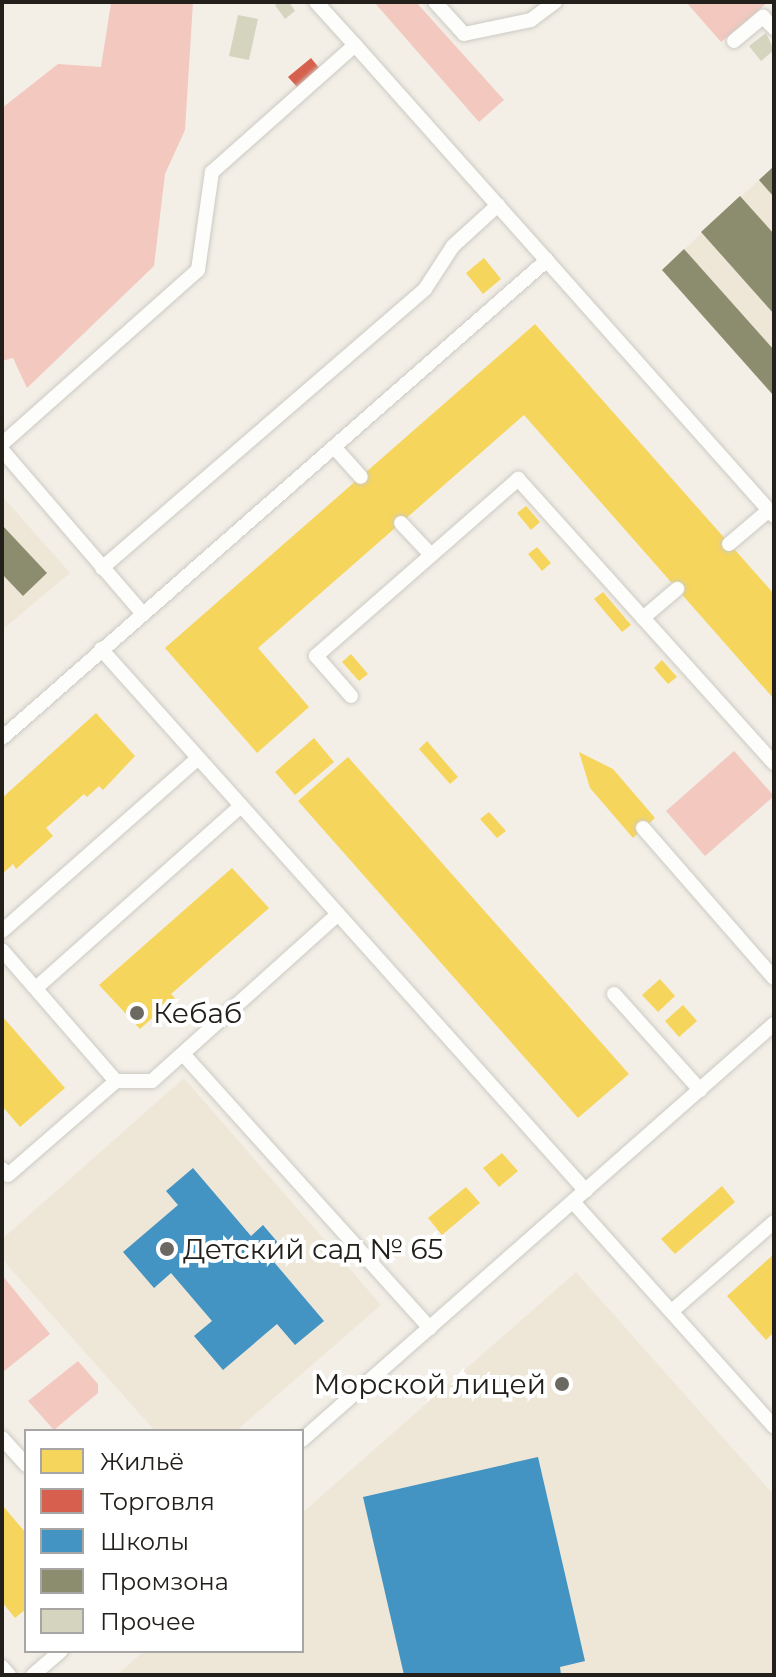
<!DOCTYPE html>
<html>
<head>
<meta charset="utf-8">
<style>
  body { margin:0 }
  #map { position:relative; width:776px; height:1677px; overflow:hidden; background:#f3efe7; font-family:Montserrat,sans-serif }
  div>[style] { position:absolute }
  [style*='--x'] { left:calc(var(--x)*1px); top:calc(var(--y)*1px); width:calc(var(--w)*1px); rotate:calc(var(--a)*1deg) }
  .built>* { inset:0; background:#eee7d7 }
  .green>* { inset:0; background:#f2c8bf }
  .homes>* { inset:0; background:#f6d55c }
  .shops>* { inset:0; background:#d6604d }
  .schools>* { inset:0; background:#4393c3 }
  .industry>* { inset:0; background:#8c8c6e }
  .building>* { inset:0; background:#d5d5bf }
  .roads { filter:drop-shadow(0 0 2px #cccac3) drop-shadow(0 0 2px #cccac3) }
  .service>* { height:14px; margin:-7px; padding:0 7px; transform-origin:7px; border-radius:7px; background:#fdfdfb }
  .dots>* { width:22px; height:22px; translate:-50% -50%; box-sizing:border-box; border:4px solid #fff; border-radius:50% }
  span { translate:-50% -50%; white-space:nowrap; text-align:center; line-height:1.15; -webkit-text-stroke:8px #fff; paint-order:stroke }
  .poi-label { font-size:28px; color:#23201b }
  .left { translate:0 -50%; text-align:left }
  .right { translate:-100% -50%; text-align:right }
  .frame { position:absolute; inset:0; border:4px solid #23201b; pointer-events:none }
  .legend { position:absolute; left:24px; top:1429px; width:280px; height:224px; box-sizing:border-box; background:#fff; border:2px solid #a7a6a4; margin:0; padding:10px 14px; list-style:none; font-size:24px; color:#23201b }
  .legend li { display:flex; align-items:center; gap:16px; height:40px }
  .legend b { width:40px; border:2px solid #a7a6a4 }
</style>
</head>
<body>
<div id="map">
  <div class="built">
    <div style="clip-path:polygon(774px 166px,774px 396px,662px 270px)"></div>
    <div style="clip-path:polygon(2px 496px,70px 573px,2px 630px)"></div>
    <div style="clip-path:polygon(184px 1078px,381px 1305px,236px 1431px,155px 1431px,2px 1259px,2px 1239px)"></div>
    <div style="clip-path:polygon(576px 1272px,774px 1495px,774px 1675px,117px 1675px,144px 1651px,302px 1651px,302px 1513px)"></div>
  </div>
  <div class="green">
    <div style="clip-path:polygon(193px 2px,185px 130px,165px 174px,154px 266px,27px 388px,13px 358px,2px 361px,2px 108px,58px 64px,101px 67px,111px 3px)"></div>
    <div style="clip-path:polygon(374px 2px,416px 2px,504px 100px,479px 122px)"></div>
    <div style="clip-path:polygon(686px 2px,768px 2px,721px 42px)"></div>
    <div style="clip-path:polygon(734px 751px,774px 796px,705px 856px,666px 811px)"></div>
    <div style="clip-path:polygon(2px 1275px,50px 1334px,3px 1372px,2px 1371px)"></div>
    <div style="clip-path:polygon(78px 1361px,98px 1384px,98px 1393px,54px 1430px,28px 1401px)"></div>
  </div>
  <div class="homes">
    <div style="clip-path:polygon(484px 258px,501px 279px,483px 294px,466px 273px)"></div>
    <div style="clip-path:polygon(535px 324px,774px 594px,774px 699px,524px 415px,258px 648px,309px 707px,257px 753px,165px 648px)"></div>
    <div style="clip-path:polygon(526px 506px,540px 522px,531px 530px,517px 513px)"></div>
    <div style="clip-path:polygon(537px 547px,551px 563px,542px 571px,528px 554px)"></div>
    <div style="clip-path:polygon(603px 592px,631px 625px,622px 632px,594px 599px)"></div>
    <div style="clip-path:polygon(351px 654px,368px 674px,359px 681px,342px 662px)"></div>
    <div style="clip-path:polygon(662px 660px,677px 677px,668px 684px,654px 668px)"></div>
    <div style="clip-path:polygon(96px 713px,135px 756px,103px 790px,99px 786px,87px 797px,84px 794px,46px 828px,53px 836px,16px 869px,13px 864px,2px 874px,2px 798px)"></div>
    <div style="clip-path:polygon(314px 738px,334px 762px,295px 795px,275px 772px)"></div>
    <div style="clip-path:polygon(427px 741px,458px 777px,450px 784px,419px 749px)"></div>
    <div style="clip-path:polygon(579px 752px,613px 769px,655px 818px,633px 838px,590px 788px)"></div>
    <div style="clip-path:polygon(348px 757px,629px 1074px,578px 1118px,298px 801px)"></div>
    <div style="clip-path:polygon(489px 812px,506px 831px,497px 838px,480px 819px)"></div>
    <div style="clip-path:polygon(232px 868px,269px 908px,171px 994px,175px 998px,140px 1029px,99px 985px)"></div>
    <div style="clip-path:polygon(660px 979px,675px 996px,658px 1012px,642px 995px)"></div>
    <div style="clip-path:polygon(683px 1005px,697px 1021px,679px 1037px,665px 1021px)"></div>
    <div style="clip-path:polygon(2px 1016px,65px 1088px,20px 1127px,2px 1106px)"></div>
    <div style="clip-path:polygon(502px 1153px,518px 1171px,499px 1187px,483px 1168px)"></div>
    <div style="clip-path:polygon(722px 1186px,735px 1202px,675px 1254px,661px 1239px)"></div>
    <div style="clip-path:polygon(466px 1187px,480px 1203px,442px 1235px,428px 1218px)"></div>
    <div style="clip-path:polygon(774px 1254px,774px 1332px,766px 1340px,727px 1296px)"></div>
    <div style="clip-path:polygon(2px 1505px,26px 1533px,26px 1609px,15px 1618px,2px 1602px)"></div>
  </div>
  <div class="shops">
    <div style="clip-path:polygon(311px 58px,320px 69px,298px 88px,288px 77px)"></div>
  </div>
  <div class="schools">
    <div style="clip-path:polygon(193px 1168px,251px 1236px,263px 1225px,280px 1245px,268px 1255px,324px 1321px,295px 1345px,277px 1324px,223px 1370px,194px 1336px,212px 1321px,171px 1273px,154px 1288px,123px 1252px,178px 1205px,166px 1191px)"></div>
    <div style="clip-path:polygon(538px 1457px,585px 1661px,560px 1667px,561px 1675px,404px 1675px,363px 1497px)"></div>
  </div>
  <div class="industry">
    <div style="clip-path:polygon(774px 166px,774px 197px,759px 180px)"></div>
    <div style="clip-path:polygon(740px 196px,774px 234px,774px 314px,701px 232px)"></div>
    <div style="clip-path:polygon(684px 249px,774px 350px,774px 396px,662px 270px)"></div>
    <div style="clip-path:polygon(2px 525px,47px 573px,23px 596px,2px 574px)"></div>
  </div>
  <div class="building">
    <div style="clip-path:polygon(279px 2px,289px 2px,295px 11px,285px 19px,275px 5px)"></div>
    <div style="clip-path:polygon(238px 15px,258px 19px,249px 60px,229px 56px)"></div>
    <div style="clip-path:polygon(766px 33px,774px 50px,761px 61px,749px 46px)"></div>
  </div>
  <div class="roads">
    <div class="service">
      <div style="--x:316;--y:2;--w:58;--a:47.8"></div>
      <div style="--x:435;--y:2;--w:43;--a:47.8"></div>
      <div style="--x:464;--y:34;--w:68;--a:-11.8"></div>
      <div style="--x:531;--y:20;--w:30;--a:-37"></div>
      <div style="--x:734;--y:41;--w:38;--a:-40"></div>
      <div style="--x:763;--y:17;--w:16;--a:45"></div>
      <div style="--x:2;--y:444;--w:262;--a:-41.6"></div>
      <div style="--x:198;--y:270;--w:99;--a:-81.9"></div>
      <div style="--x:212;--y:172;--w:191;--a:-41.6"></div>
      <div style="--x:355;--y:45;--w:630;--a:48.34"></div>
      <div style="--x:334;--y:447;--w:40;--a:48"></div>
      <div style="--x:2;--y:450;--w:215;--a:49.3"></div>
      <div style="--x:401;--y:523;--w:44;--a:46.8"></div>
      <div style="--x:729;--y:544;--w:52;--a:-40.4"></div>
      <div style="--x:102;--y:568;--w:427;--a:-40.8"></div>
      <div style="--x:425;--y:289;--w:51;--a:-56.9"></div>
      <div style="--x:453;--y:246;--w:61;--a:-42.3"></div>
      <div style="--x:643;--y:618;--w:45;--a:-40.5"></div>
      <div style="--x:101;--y:649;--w:727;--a:48.18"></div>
      <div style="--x:351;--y:696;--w:53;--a:-131.2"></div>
      <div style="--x:316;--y:656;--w:269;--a:-41.2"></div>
      <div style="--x:518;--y:479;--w:382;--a:48"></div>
      <div style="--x:2;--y:738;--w:725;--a:-41.25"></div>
      <div style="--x:643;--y:828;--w:199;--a:48.9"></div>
      <div style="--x:2;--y:931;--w:261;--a:-41.4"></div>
      <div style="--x:2;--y:950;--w:174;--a:49"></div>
      <div style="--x:116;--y:1081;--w:36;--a:0"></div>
      <div style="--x:152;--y:1081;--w:250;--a:-41.9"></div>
      <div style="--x:36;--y:988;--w:274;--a:-41.6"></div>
      <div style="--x:614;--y:994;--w:129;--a:48.1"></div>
      <div style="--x:183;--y:1054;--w:369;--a:48"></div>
      <div style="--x:2;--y:1169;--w:8;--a:45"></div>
      <div style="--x:8;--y:1175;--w:143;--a:-41"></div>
      <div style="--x:574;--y:1203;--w:300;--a:48.2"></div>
      <div style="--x:672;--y:1311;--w:135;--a:-41.1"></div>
      <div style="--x:2;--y:1438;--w:36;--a:48"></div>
      <div style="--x:302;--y:1440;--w:629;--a:-41.39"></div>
      <div style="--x:2;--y:1667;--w:11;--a:49"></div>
      <div style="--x:33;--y:1675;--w:37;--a:-41"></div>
    </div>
  </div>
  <div class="dots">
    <div style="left:137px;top:1013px;background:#6c6862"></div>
    <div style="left:167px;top:1249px;background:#6c6862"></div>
    <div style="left:562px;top:1384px;background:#6c6862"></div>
  </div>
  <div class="poi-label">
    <span class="left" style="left:153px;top:1013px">Кебаб</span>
    <span class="left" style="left:183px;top:1249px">Детский сад № 65</span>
    <span class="right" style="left:546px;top:1384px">Морской лицей</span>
  </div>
  <div class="frame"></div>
  <ul class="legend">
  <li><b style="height:22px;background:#f6d55c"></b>Жильё</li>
  <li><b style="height:22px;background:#d6604d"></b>Торговля</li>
  <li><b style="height:22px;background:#4393c3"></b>Школы</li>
  <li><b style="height:22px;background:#8c8c6e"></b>Промзона</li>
  <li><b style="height:22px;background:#d5d5bf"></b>Прочее</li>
  </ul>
</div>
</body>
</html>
